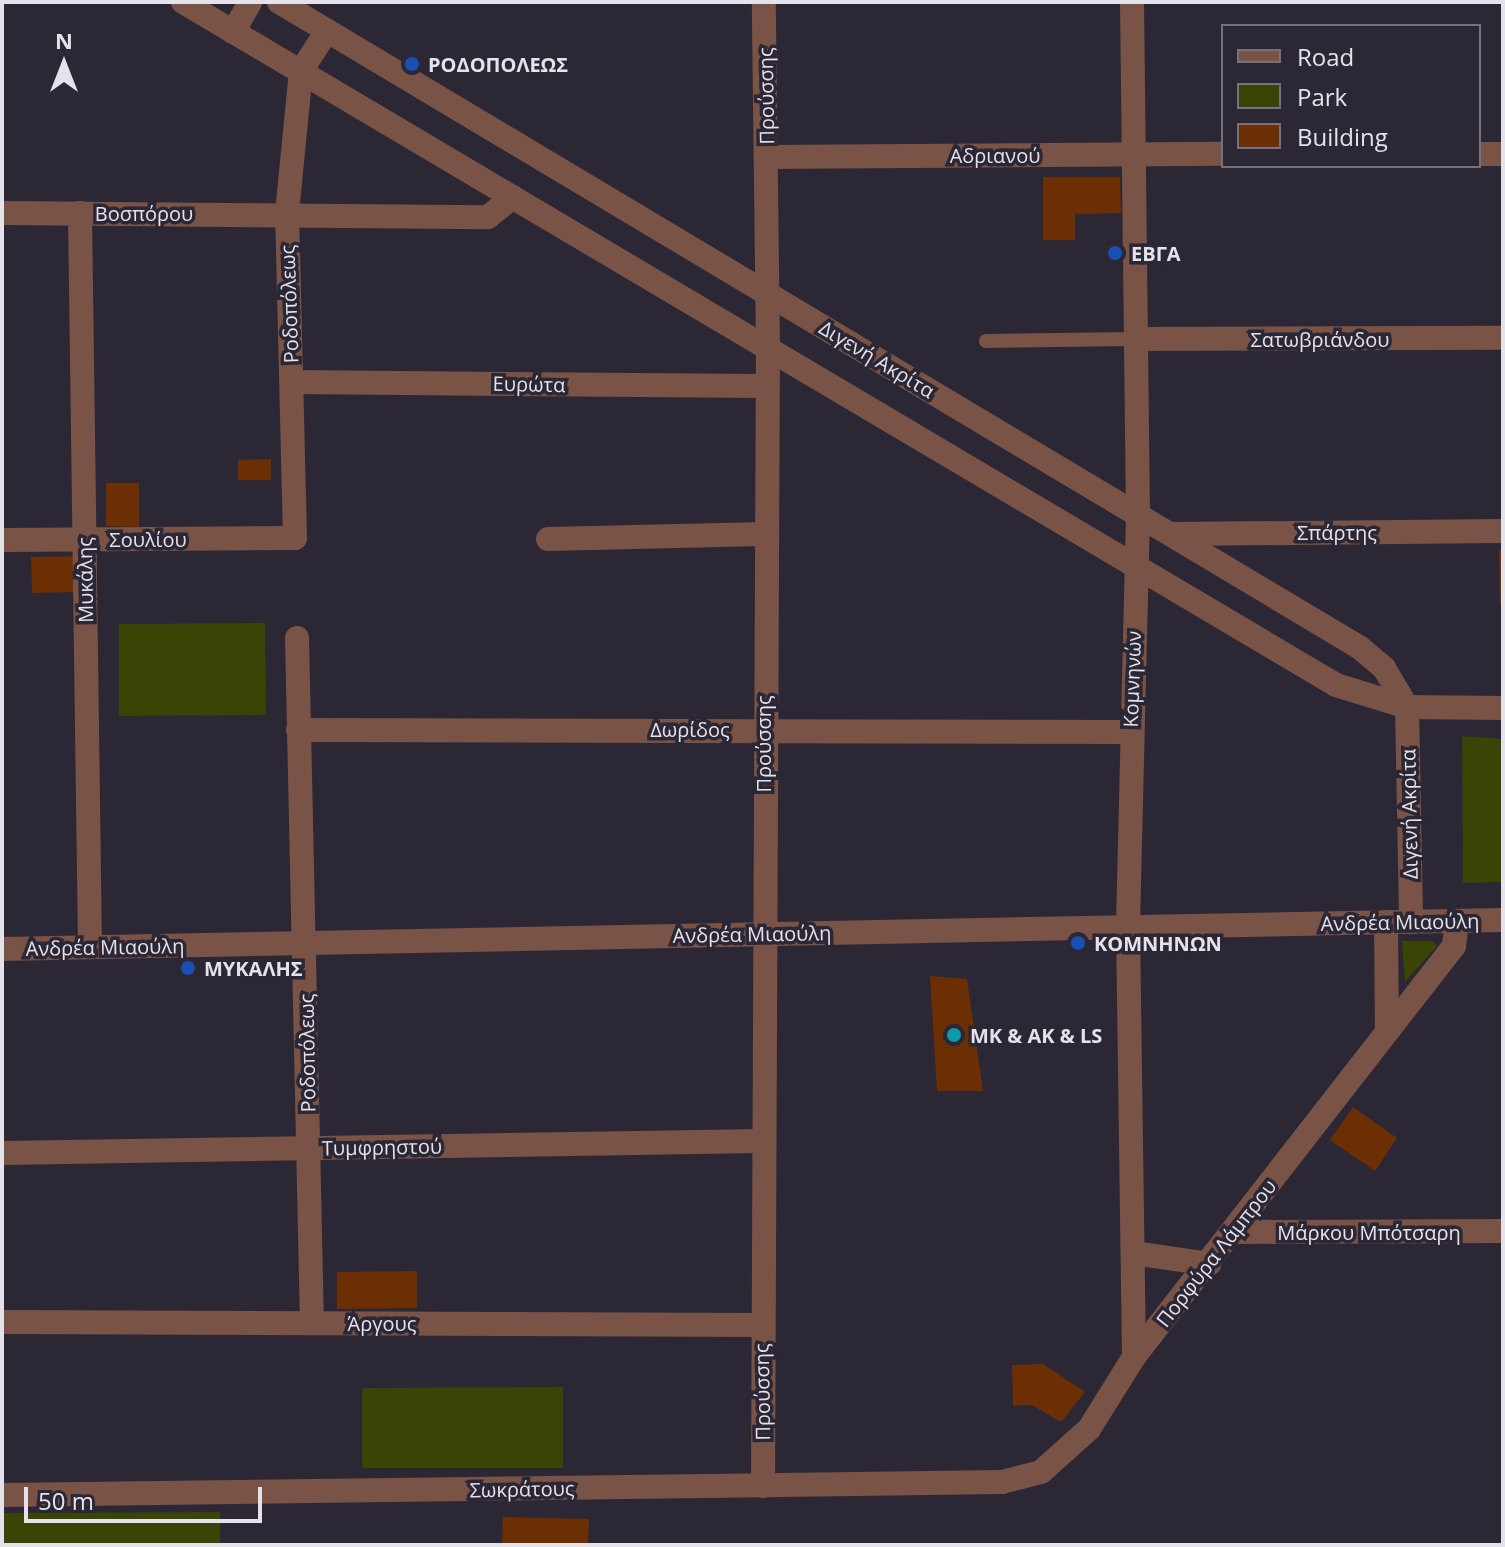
<!DOCTYPE html>
<html>
<head>
<meta charset="utf-8">
<style>
  body { margin:0 }
  #map { position:relative; width:1505px; height:1547px; overflow:hidden; background:#2b2735; font-family:"Open Sans",sans-serif }
  div>[style] { position:absolute }
  [style*='--x'] { left:calc(var(--x)*1px); top:calc(var(--y)*1px); width:calc(var(--w)*1px); rotate:calc(var(--a)*1deg) }
  .green>* { inset:0; background:#394405 }
  .building>* { inset:0; background:#6c2f03 }
  .lane>* { height:14px; margin:-7px; padding:0 7px; transform-origin:7px; border-radius:7px; background:#7a5347 }
  .street>* { height:24px; margin:-12px; padding:0 12px; transform-origin:12px; border-radius:12px; background:#7a5347 }
  .dots>* { width:22px; height:22px; translate:-50% -50%; box-sizing:border-box; border:4px solid #2b2735; border-radius:50% }
  span { translate:-50% -50%; white-space:nowrap; text-align:center; line-height:1.15; -webkit-text-stroke:7px #2b2735; paint-order:stroke }
  .poi-label { font-size:20px; color:#e4e2eb; font-weight:700 }
  .left { translate:0 -50%; text-align:left }
  .street-label { font-size:20px; color:#e4e2eb }
  .frame { position:absolute; inset:0; border:4px solid #e4e2eb; pointer-events:none }
  .legend { position:absolute; left:1221px; top:24px; width:260px; height:144px; box-sizing:border-box; background:#2b2735; border:2px solid #75727e; margin:0; padding:10px 14px; list-style:none; font-size:24px; color:#e4e2eb }
  .legend li { display:flex; align-items:center; gap:16px; height:40px }
  .legend b { width:40px; border:2px solid #75727e }
  .north { position:absolute; left:24px; top:24px; width:80px; height:80px; -webkit-text-stroke:6px #2b2735; paint-order:stroke; rotate:0deg; font-size:22px; font-weight:700; line-height:32px; text-align:center; color:#e4e2eb }
  .north::after { content:''; display:block; margin:auto; width:28px; height:36px; background:#e4e2eb; clip-path:polygon(50% 0,100% 100%,50% 72%,0 100%) }
  .scale { position:absolute; left:24px; top:1487px; width:238px; height:36px; box-sizing:border-box; border:4px solid #e4e2eb; border-top:0; padding-left:10px; font-size:24px; line-height:28px; white-space:nowrap; color:#e4e2eb; -webkit-text-stroke:6px #2b2735; paint-order:stroke }
</style>
</head>
<body>
<div id="map">
  <div class="green">
    <div style="clip-path:polygon(265px 623px,266px 715px,119px 716px,119px 624px)"></div>
    <div style="clip-path:polygon(1462px 736px,1503px 739px,1503px 882px,1463px 883px)"></div>
    <div style="clip-path:polygon(1402px 941px,1432px 941px,1437px 946px,1405px 982px)"></div>
    <div style="clip-path:polygon(563px 1387px,563px 1468px,362px 1468px,362px 1388px)"></div>
    <div style="clip-path:polygon(220px 1512px,220px 1545px,2px 1545px,2px 1513px)"></div>
  </div>
  <div class="building">
    <div style="clip-path:polygon(1043px 177px,1120px 177px,1121px 213px,1075px 214px,1075px 240px,1043px 240px)"></div>
    <div style="clip-path:polygon(271px 459px,271px 480px,238px 480px,238px 460px)"></div>
    <div style="clip-path:polygon(106px 483px,139px 483px,139px 527px,106px 526px)"></div>
    <div style="clip-path:polygon(1499px 551px,1503px 551px,1503px 605px,1500px 605px)"></div>
    <div style="clip-path:polygon(80px 556px,80px 592px,32px 593px,31px 557px)"></div>
    <div style="clip-path:polygon(930px 976px,967px 979px,983px 1091px,937px 1091px)"></div>
    <div style="clip-path:polygon(1353px 1107px,1397px 1138px,1375px 1171px,1330px 1140px)"></div>
    <div style="clip-path:polygon(417px 1271px,417px 1308px,337px 1309px,337px 1272px)"></div>
    <div style="clip-path:polygon(1043px 1364px,1085px 1392px,1061px 1422px,1032px 1405px,1013px 1406px,1012px 1365px)"></div>
    <div style="clip-path:polygon(503px 1517px,589px 1519px,588px 1545px,502px 1545px)"></div>
  </div>
  <div class="lane">
    <div style="--x:986;--y:341;--w:150;--a:-0.8"></div>
  </div>
  <div class="street">
    <div style="--x:183;--y:2;--w:1340;--a:30.64"></div>
    <div style="--x:1336;--y:685;--w:74;--a:17.2"></div>
    <div style="--x:1407;--y:707;--w:96;--a:0.6"></div>
    <div style="--x:279;--y:2;--w:1258;--a:30.85"></div>
    <div style="--x:1359;--y:647;--w:33;--a:40"></div>
    <div style="--x:1384;--y:668;--w:45;--a:59.5"></div>
    <div style="--x:1407;--y:707;--w:215;--a:88.9"></div>
    <div style="--x:1132;--y:2;--w:513;--a:89.33"></div>
    <div style="--x:1138;--y:515;--w:412;--a:91.4"></div>
    <div style="--x:1128;--y:927;--w:430;--a:89.2"></div>
    <div style="--x:233;--y:32;--w:34;--a:-60"></div>
    <div style="--x:1479;--y:154;--w:24;--a:0"></div>
    <div style="--x:767;--y:157;--w:456;--a:-0.4"></div>
    <div style="--x:2;--y:213;--w:486;--a:0.5"></div>
    <div style="--x:488;--y:217;--w:32;--a:-39"></div>
    <div style="--x:80;--y:213;--w:734;--a:89.22"></div>
    <div style="--x:1136;--y:339;--w:367;--a:-0.2"></div>
    <div style="--x:292;--y:382;--w:474;--a:0.5"></div>
    <div style="--x:1171;--y:534;--w:332;--a:-0.5"></div>
    <div style="--x:548;--y:539;--w:217;--a:-1.3"></div>
    <div style="--x:2;--y:540;--w:293;--a:-0.4"></div>
    <div style="--x:295;--y:538;--w:325;--a:-91.4"></div>
    <div style="--x:287;--y:213;--w:143;--a:-84.4"></div>
    <div style="--x:301;--y:71;--w:48;--a:-57"></div>
    <div style="--x:297;--y:638;--w:685;--a:88.75"></div>
    <div style="--x:298;--y:730;--w:832;--a:0.14"></div>
    <div style="--x:1386;--y:922;--w:106;--a:89.5"></div>
    <div style="--x:2;--y:949;--w:1501;--a:-1.11"></div>
    <div style="--x:2;--y:1153;--w:759;--a:-0.91"></div>
    <div style="--x:1235;--y:1232;--w:268;--a:-0.2"></div>
    <div style="--x:1133;--y:1253;--w:77;--a:8.2"></div>
    <div style="--x:2;--y:1322;--w:759;--a:0.23"></div>
    <div style="--x:763;--y:1486;--w:1137;--a:-89.75"></div>
    <div style="--x:768;--y:349;--w:347;--a:-90.7"></div>
    <div style="--x:2;--y:1495;--w:1000;--a:-0.74"></div>
    <div style="--x:1002;--y:1482;--w:40;--a:-14.4"></div>
    <div style="--x:1041;--y:1472;--w:64;--a:-41.9"></div>
    <div style="--x:1089;--y:1429;--w:85;--a:-58"></div>
    <div style="--x:1134;--y:1357;--w:521;--a:-52.1"></div>
    <div style="--x:1454;--y:946;--w:25;--a:-83"></div>
  </div>
  <div class="dots">
    <div style="left:412px;top:64px;background:#1a4fb4"></div>
    <div style="left:1115px;top:253px;background:#1a4fb4"></div>
    <div style="left:1078px;top:943px;background:#1a4fb4"></div>
    <div style="left:188px;top:968px;background:#1a4fb4"></div>
    <div style="left:954px;top:1035px;background:#0f9aa8"></div>
  </div>
  <div class="poi-label">
    <span class="left" style="left:428px;top:64px">ΡΟΔΟΠΟΛΕΩΣ</span>
    <span class="left" style="left:1131px;top:253px">ΕΒΓΑ</span>
    <span class="left" style="left:1094px;top:943px">ΚΟΜΝΗΝΩΝ</span>
    <span class="left" style="left:204px;top:968px">ΜΥΚΑΛΗΣ</span>
    <span class="left" style="left:970px;top:1035px">MK &amp; AK &amp; LS</span>
  </div>
  <div class="street-label">
    <span style="left:766px;top:96px;rotate:-91deg">Προύσσης</span>
    <span style="left:995px;top:155px">Αδριανού</span>
    <span style="left:144px;top:213px">Βοσπόρου</span>
    <span style="left:289px;top:304px;rotate:-92deg">Ροδοπόλεως</span>
    <span style="left:1320px;top:339px">Σατωβριάνδου</span>
    <span style="left:877px;top:359px;rotate:31deg">Διγενή Ακρίτα</span>
    <span style="left:529px;top:384px;rotate:1deg">Ευρώτα</span>
    <span style="left:1337px;top:532px">Σπάρτης</span>
    <span style="left:148px;top:539px">Σουλίου</span>
    <span style="left:85px;top:580px;rotate:-91deg">Μυκάλης</span>
    <span style="left:1132px;top:679px;rotate:-88deg">Κομνηνών</span>
    <span style="left:690px;top:729px">Δωρίδος</span>
    <span style="left:763px;top:744px;rotate:-90deg">Προύσσης</span>
    <span style="left:1409px;top:814px;rotate:-91deg">Διγενή Ακρίτα</span>
    <span style="left:1400px;top:922px;rotate:-1deg">Ανδρέα Μιαούλη</span>
    <span style="left:752px;top:934px;rotate:-1deg">Ανδρέα Μιαούλη</span>
    <span style="left:105px;top:947px;rotate:-1deg">Ανδρέα Μιαούλη</span>
    <span style="left:307px;top:1053px;rotate:-91deg">Ροδοπόλεως</span>
    <span style="left:382px;top:1147px;rotate:-1deg">Τυμφρηστού</span>
    <span style="left:1369px;top:1232px">Μάρκου Μπότσαρη</span>
    <span style="left:1216px;top:1253px;rotate:-52deg">Πορφύρα Λάμπρου</span>
    <span style="left:382px;top:1323px">Άργους</span>
    <span style="left:762px;top:1392px;rotate:-91deg">Προύσσης</span>
    <span style="left:522px;top:1489px;rotate:-1deg">Σωκράτους</span>
  </div>
  <div class="frame"></div>
  <ul class="legend">
  <li><b style="height:10px;background:#7a5347"></b>Road</li>
  <li><b style="height:22px;background:#394405"></b>Park</li>
  <li><b style="height:22px;background:#6c2f03"></b>Building</li>
  </ul>
  <div class="north">N</div>
  <div class="scale">50 m</div>
</div>
</body>
</html>
